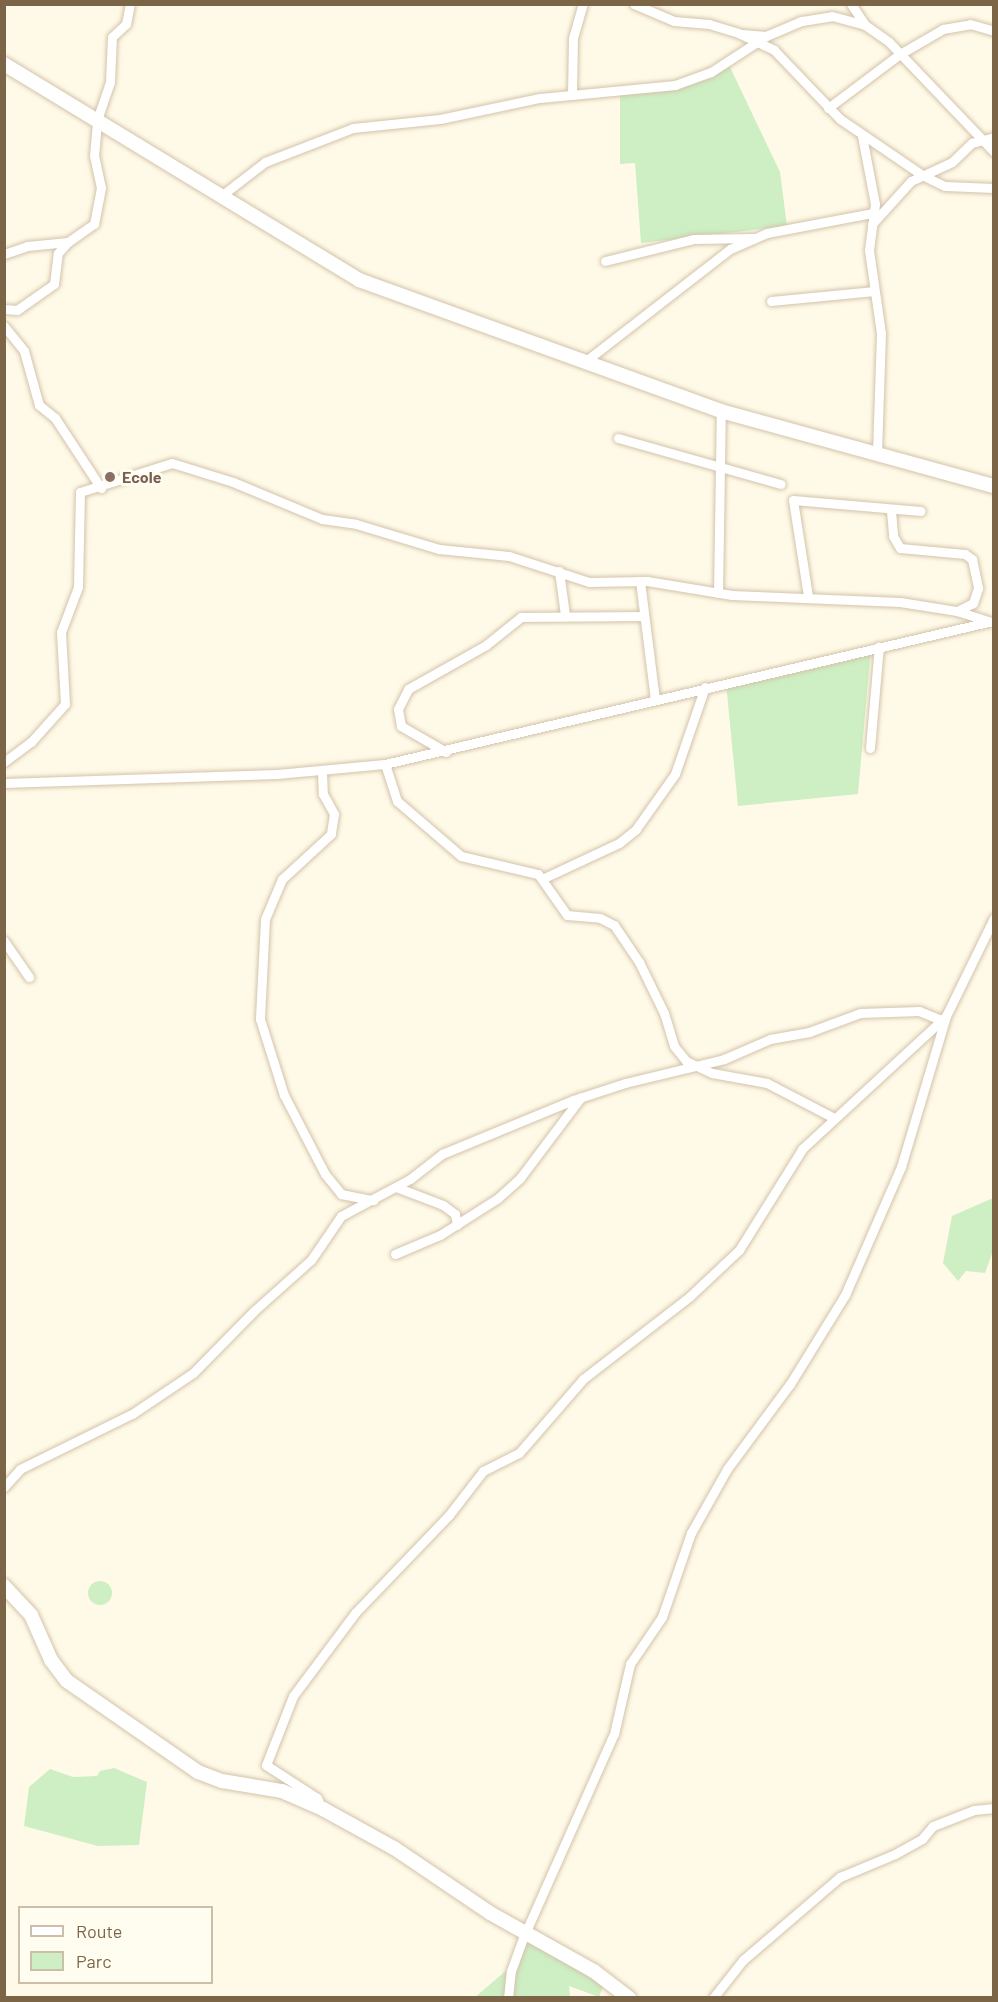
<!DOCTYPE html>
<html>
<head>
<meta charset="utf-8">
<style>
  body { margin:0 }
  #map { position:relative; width:998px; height:2002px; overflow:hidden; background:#fffae7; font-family:Barlow,sans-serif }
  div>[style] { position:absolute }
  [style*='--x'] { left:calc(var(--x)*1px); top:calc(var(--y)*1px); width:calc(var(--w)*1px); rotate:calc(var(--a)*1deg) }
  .green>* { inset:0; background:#cdefc3 }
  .round { border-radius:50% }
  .roads { filter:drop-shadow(0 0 2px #d3c3ab) drop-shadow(0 0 2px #d3c3ab) }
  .street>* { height:9px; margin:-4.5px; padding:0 4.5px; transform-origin:4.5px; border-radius:4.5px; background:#fff }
  .secondary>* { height:14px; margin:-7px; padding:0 7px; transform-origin:7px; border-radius:7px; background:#fff }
  .dots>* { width:16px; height:16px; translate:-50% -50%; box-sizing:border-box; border:3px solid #fffcf0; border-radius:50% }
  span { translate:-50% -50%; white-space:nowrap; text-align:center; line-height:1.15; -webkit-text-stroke:6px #fffcf0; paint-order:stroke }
  .education-label { font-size:16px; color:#785e54; font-weight:700 }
  .left { translate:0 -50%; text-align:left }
  .frame { position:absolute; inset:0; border:6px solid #7c6447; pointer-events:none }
  .legend { position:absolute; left:18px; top:1906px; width:195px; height:78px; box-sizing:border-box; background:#fffcf0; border:2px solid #cbbfac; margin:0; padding:8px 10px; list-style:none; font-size:18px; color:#7c6447 }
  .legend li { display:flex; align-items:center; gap:12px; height:30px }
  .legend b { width:30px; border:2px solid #cbbfac }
</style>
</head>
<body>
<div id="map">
  <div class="green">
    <div style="clip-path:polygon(728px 63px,780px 172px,787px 226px,641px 243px,635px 163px,620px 164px,620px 92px,663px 87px)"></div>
    <div style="clip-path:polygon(871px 648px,858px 794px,738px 806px,726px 683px)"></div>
    <div style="clip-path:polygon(993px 1198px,993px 1251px,985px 1273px,966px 1271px,958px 1281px,943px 1263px,952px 1216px)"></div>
    <div class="round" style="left:88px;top:1581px;width:24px;height:24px"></div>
    <div style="clip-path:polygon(114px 1768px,147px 1782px,139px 1845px,98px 1846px,24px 1826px,29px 1787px,50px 1769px,73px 1777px,97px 1776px,100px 1771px)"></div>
    <div style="clip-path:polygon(525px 1939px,571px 1963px,603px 1987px,599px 1997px,569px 1986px,570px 1997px,474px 1998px,515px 1963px)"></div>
  </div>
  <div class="roads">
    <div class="street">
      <div style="--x:634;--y:4;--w:43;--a:23"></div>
      <div style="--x:674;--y:21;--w:35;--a:5"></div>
      <div style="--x:709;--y:24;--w:30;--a:17"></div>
      <div style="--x:738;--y:33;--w:40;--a:25"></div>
      <div style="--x:774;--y:50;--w:95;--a:46.3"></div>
      <div style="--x:840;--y:119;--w:99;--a:34.3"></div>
      <div style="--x:922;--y:175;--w:25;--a:26"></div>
      <div style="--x:945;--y:186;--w:49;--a:2.3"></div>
      <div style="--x:851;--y:4;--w:25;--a:56"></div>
      <div style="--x:742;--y:34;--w:24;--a:5"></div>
      <div style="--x:766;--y:36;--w:39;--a:-23"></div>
      <div style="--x:802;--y:21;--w:30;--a:-9"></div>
      <div style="--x:832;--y:16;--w:34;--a:15"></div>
      <div style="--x:865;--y:25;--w:29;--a:35"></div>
      <div style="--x:889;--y:42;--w:152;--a:46.3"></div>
      <div style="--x:572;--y:95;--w:57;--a:-89"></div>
      <div style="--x:573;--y:38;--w:35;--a:-74"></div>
      <div style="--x:828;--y:108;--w:90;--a:-36.9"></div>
      <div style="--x:900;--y:54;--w:50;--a:-30.2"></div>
      <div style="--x:943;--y:29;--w:27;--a:-10"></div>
      <div style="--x:970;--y:24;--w:25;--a:16"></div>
      <div style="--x:862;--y:136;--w:69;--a:79.2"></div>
      <div style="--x:875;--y:204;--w:46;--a:97.4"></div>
      <div style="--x:869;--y:250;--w:84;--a:81.8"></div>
      <div style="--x:881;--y:333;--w:118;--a:91.9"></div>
      <div style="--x:221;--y:196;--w:56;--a:-37.7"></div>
      <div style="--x:265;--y:162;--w:94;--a:-21.1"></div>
      <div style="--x:353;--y:128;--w:87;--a:-5.9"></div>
      <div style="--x:440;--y:119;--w:102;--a:-11.9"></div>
      <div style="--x:540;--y:98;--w:136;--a:-5.5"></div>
      <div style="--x:675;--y:85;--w:38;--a:-20"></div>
      <div style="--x:711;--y:72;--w:66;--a:-33.2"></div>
      <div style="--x:872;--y:224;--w:58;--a:-47.8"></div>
      <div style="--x:911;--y:181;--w:45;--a:-24.9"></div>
      <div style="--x:952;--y:162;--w:28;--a:-44"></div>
      <div style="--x:972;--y:143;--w:23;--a:-15"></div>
      <div style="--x:4;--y:254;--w:24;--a:-19"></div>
      <div style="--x:27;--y:246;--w:41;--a:-5.6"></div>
      <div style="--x:68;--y:242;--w:32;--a:-35"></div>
      <div style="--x:94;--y:224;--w:37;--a:-79"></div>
      <div style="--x:101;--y:188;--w:33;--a:-102"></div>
      <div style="--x:94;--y:156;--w:36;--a:-85"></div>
      <div style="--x:97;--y:120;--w:40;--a:-71.1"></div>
      <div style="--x:110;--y:82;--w:45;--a:-87.5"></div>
      <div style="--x:112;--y:37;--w:19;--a:-43"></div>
      <div style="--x:126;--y:24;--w:20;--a:-79"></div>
      <div style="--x:605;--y:261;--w:92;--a:-13.9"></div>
      <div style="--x:694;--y:239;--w:59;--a:-1"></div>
      <div style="--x:771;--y:301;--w:104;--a:-5.5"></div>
      <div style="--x:4;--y:309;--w:13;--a:4"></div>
      <div style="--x:17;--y:310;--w:45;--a:-35.1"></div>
      <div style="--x:54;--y:284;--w:31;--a:-83"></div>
      <div style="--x:58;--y:253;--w:15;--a:-48"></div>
      <div style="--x:4;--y:326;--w:32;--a:51"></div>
      <div style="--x:24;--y:351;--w:56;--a:74.5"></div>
      <div style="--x:39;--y:405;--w:21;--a:39"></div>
      <div style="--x:55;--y:418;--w:84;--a:56.7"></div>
      <div style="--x:587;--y:360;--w:181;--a:-37.8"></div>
      <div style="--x:730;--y:249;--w:40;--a:-23.4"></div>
      <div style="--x:767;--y:233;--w:108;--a:-10.7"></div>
      <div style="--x:618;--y:438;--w:169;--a:15.8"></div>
      <div style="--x:891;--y:511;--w:25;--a:85"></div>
      <div style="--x:893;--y:536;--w:14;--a:60"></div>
      <div style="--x:900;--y:548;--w:65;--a:5.3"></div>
      <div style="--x:965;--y:554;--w:9;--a:36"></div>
      <div style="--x:972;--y:559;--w:30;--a:78"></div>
      <div style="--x:978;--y:588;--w:16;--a:108"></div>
      <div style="--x:973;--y:603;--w:18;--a:153"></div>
      <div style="--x:559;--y:571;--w:44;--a:82.2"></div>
      <div style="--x:640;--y:581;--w:120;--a:82.8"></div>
      <div style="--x:718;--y:593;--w:182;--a:-89.1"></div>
      <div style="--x:808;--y:596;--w:97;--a:-98.9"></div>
      <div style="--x:793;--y:500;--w:128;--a:4.9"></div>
      <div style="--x:870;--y:748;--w:102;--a:-85"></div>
      <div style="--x:446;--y:752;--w:52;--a:-150"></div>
      <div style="--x:401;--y:726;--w:17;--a:-100"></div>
      <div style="--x:398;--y:709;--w:22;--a:-63"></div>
      <div style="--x:408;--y:689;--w:90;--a:-29.4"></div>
      <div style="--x:486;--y:645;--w:45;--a:-38.7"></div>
      <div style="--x:521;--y:617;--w:123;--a:-0.5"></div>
      <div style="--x:4;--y:762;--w:34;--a:-37"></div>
      <div style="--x:31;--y:742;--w:51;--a:-48.2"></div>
      <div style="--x:65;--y:704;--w:72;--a:-93.2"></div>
      <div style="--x:61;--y:632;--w:48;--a:-69.3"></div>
      <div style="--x:78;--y:587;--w:95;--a:-88.8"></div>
      <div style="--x:80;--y:492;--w:96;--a:-17.5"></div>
      <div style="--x:172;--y:463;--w:64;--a:17.3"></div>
      <div style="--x:233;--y:482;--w:96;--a:22.6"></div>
      <div style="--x:322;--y:519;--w:34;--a:8"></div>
      <div style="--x:356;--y:524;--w:87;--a:16.8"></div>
      <div style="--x:439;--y:549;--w:70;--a:5.7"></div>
      <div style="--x:509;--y:556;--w:84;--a:18"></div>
      <div style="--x:589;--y:582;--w:58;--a:-1"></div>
      <div style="--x:647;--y:581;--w:86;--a:9.4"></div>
      <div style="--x:732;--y:595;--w:168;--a:2.4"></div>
      <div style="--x:900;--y:602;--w:58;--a:9"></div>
      <div style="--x:957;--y:611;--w:35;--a:18"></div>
      <div style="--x:385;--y:764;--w:39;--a:72"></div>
      <div style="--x:397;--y:801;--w:84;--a:40.7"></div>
      <div style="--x:461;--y:856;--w:79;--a:13.2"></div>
      <div style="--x:538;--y:874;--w:50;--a:54.7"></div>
      <div style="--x:567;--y:915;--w:33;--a:5"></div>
      <div style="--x:600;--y:918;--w:16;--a:27"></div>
      <div style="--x:614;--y:925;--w:45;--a:56"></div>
      <div style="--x:639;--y:962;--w:57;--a:63.9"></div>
      <div style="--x:664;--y:1013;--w:34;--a:73"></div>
      <div style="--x:674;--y:1046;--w:19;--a:51"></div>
      <div style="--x:686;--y:1061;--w:29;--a:25"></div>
      <div style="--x:712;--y:1073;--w:56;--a:10.3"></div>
      <div style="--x:767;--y:1083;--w:73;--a:27.6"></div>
      <div style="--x:322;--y:771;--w:23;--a:88"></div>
      <div style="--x:323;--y:794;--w:23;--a:61"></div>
      <div style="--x:334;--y:814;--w:20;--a:99"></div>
      <div style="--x:331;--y:834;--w:67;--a:137.4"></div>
      <div style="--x:282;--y:879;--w:43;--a:113"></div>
      <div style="--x:265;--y:919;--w:100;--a:92.9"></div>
      <div style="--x:260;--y:1019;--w:80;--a:72.5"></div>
      <div style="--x:284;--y:1095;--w:89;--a:62.6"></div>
      <div style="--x:325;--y:1174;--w:26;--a:51"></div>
      <div style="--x:341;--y:1194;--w:33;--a:11"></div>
      <div style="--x:4;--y:783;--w:273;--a:-1.9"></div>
      <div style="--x:277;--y:774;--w:108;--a:-5.3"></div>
      <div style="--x:385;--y:764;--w:619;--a:-13.25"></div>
      <div style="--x:544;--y:878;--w:83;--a:-25"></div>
      <div style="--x:619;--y:843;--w:22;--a:-39"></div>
      <div style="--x:636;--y:829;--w:67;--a:-54.7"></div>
      <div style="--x:675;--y:774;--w:92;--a:-71"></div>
      <div style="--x:4;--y:941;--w:44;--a:55.2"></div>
      <div style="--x:396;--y:1187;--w:50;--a:21"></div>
      <div style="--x:443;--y:1205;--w:15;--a:37"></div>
      <div style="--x:455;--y:1214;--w:11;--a:80"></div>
      <div style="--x:395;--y:1254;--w:49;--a:-22.9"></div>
      <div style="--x:440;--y:1235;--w:69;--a:-32.5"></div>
      <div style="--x:498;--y:1198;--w:30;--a:-42"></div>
      <div style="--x:520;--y:1178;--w:101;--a:-53"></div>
      <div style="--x:4;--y:1487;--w:24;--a:-48"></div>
      <div style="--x:20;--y:1469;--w:125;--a:-26.2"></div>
      <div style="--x:132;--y:1414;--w:73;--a:-33.9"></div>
      <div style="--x:193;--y:1373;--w:88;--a:-45.5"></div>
      <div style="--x:255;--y:1310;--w:75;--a:-41.8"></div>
      <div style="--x:311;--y:1260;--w:53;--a:-55.7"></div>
      <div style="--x:341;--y:1216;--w:78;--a:-28.2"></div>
      <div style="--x:410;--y:1179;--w:41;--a:-38"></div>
      <div style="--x:442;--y:1154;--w:142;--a:-22.4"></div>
      <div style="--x:573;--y:1100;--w:55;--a:-18.1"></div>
      <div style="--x:625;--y:1083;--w:102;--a:-13.6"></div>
      <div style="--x:724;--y:1059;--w:50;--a:-23.5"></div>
      <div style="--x:770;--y:1039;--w:40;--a:-10"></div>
      <div style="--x:809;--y:1032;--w:54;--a:-20.4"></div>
      <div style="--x:860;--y:1013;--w:59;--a:-1.9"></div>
      <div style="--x:919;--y:1011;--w:24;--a:22"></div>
      <div style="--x:322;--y:1809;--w:12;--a:-114"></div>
      <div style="--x:317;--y:1798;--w:61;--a:-147.1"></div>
      <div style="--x:266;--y:1765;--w:74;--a:-68.6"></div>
      <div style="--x:293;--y:1696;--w:104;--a:-53.2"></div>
      <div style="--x:355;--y:1613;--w:136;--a:-46.2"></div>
      <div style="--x:449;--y:1515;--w:56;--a:-52.3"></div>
      <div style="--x:483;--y:1471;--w:40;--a:-26.6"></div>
      <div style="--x:519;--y:1453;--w:98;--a:-49.1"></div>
      <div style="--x:583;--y:1379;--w:134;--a:-37.7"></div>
      <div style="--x:689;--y:1297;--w:69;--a:-43.2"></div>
      <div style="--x:739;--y:1250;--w:119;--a:-58"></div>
      <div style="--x:802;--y:1149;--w:193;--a:-42.7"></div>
      <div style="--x:508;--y:1998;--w:27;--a:-84"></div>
      <div style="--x:511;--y:1971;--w:35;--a:-70"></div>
      <div style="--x:523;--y:1938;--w:223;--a:-66"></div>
      <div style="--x:614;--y:1734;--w:72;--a:-77.1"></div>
      <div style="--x:630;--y:1664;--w:57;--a:-55.8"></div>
      <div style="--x:662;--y:1617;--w:89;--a:-71"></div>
      <div style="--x:691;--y:1533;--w:73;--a:-60.6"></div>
      <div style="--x:727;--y:1469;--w:106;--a:-53.5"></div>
      <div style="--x:790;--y:1384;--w:105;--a:-58.3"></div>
      <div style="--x:845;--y:1295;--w:140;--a:-66.4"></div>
      <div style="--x:901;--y:1167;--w:158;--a:-73.4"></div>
      <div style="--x:946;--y:1016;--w:109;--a:-63.9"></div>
      <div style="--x:713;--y:1998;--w:48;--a:-51.7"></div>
      <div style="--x:743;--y:1960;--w:128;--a:-40.6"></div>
      <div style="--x:840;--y:1877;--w:60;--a:-22.7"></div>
      <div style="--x:895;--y:1854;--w:31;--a:-29"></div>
      <div style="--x:922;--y:1839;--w:17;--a:-50"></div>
      <div style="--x:933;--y:1826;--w:44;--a:-21.3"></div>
      <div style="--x:974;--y:1810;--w:20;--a:-6"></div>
    </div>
    <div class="secondary">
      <div style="--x:4;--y:64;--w:416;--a:31.3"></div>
      <div style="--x:359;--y:280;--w:385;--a:19.9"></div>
      <div style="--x:721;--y:411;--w:283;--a:15.4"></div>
      <div style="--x:4;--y:1586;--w:40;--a:47"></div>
      <div style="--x:31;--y:1615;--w:49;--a:66"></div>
      <div style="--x:51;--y:1660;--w:26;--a:53"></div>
      <div style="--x:67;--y:1681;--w:160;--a:34.8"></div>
      <div style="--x:198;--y:1772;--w:26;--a:21"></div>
      <div style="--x:222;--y:1781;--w:61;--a:9.5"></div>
      <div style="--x:282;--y:1791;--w:45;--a:23.7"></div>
      <div style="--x:323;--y:1809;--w:81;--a:28.8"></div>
      <div style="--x:394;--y:1848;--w:116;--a:34.1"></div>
      <div style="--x:490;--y:1913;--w:120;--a:29.3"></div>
      <div style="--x:595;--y:1972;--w:43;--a:37.4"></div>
    </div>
  </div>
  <div class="dots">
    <div style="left:110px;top:477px;background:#8d6e63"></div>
  </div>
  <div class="education-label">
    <span class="left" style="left:122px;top:477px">Ecole</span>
  </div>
  <div class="frame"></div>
  <ul class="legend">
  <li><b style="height:8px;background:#fff"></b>Route</li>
  <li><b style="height:16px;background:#cdefc3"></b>Parc</li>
  </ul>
</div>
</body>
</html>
